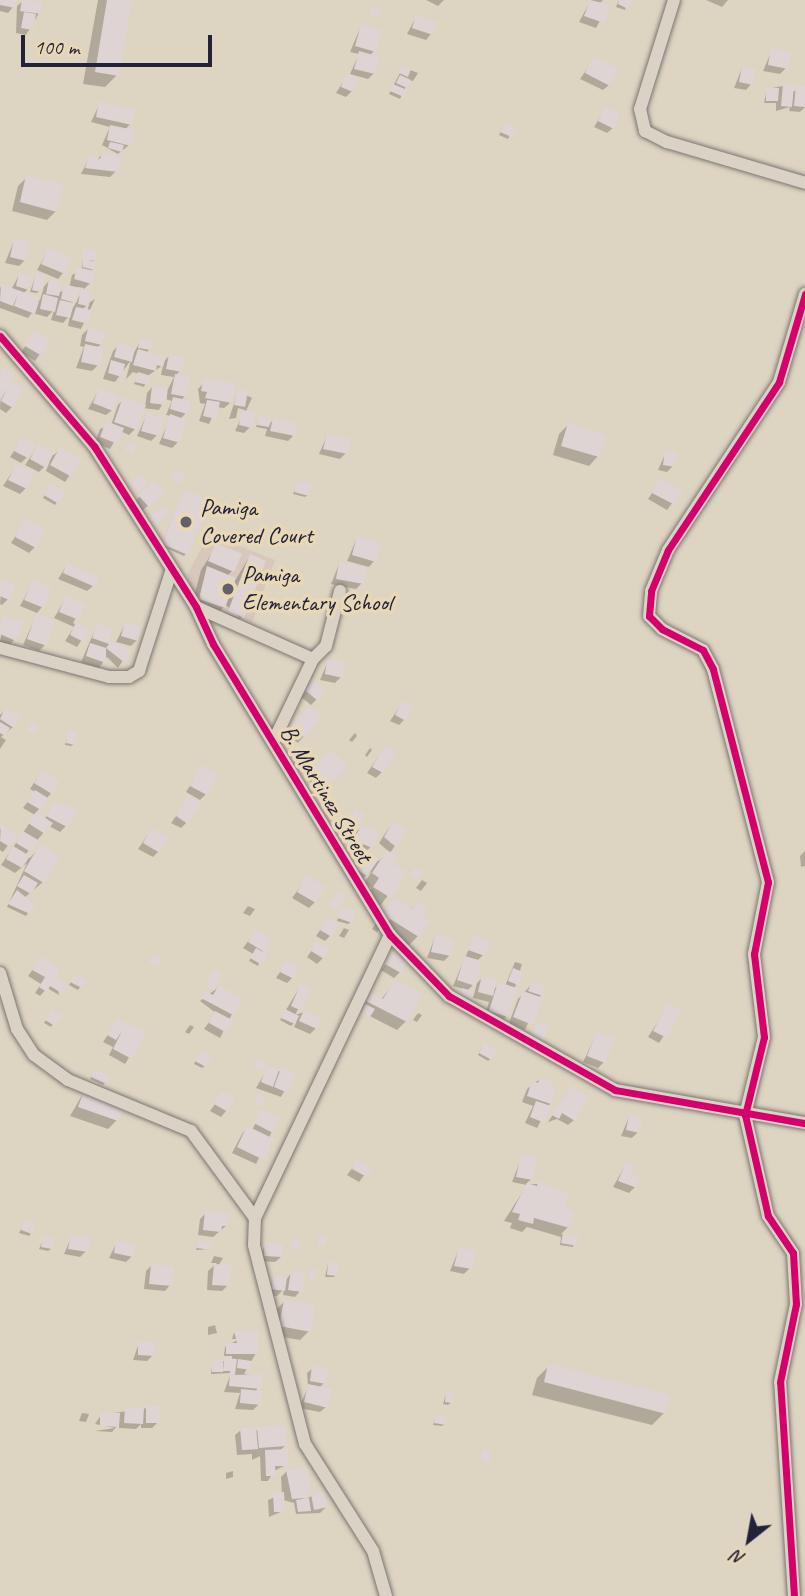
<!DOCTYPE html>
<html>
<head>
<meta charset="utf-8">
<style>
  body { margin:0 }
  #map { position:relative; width:805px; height:1596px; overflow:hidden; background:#ddd4c1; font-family:Caveat,sans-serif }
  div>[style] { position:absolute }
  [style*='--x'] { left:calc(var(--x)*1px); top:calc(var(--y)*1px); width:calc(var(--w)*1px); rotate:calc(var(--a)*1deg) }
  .built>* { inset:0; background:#d8c8bc }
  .shadow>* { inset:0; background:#0003 }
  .building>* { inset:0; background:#dfd4d4 }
  .roads { filter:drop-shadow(0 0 2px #7b7673) drop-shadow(0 0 2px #7b7673) }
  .minor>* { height:12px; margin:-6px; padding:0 6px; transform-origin:6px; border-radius:6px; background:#d9d2c5 }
  .cycleway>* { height:7px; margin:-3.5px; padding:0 3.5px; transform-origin:3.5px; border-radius:3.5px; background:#d6006c }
  .dots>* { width:19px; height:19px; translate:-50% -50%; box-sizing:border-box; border:4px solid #e9d8b5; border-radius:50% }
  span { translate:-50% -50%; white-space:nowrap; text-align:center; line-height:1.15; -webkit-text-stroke:7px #e9d8b5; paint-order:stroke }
  .poi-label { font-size:24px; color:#22223b }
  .left { translate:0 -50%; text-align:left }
  .street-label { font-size:24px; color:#22223b }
  .north { position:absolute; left:714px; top:1505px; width:70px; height:70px; -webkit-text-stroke:5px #e9d8b5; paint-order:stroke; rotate:211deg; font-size:19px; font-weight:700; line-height:28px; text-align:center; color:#22223b }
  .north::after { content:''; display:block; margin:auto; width:24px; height:32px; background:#22223b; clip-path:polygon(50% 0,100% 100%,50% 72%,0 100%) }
  .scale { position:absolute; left:21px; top:35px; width:191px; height:32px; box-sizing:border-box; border:4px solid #22223b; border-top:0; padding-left:9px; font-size:21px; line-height:24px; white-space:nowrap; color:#22223b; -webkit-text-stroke:5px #e9d8b5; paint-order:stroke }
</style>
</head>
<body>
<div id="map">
  <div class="built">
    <div style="clip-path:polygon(209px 534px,275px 560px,251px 626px,197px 603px,187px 575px)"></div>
  </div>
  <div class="shadow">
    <div style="clip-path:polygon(0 0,15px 0,13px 7px,8px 13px,0 11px)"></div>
    <div style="clip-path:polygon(98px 0,130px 0,117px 75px,105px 87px,83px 84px)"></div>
    <div style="clip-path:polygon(426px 0,444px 0,438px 6px)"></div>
    <div style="clip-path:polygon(591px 0,603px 0,600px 3px,608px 6px,596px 28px,579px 22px)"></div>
    <div style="clip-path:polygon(619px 0,628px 0,625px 10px,616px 7px)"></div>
    <div style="clip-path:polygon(706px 0,728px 0,722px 7px)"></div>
    <div style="clip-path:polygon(23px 1px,39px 13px,26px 35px,16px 33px,17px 6px)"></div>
    <div style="clip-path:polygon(416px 17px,431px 34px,426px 40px,407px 34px)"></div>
    <div style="clip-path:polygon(361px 26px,374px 51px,369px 56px,374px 73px,368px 79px,350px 74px,359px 54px,350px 52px)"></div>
    <div style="clip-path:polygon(772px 50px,786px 68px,780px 74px,763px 71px)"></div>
    <div style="clip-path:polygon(594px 59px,609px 85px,603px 90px,580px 79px)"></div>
    <div style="clip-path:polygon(403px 67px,418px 73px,413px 81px,409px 80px,400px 99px,389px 94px)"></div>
    <div style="clip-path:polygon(742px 68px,751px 84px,746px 90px,734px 88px)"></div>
    <div style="clip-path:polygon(347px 76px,352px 91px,346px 97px,336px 93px)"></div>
    <div style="clip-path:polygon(783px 86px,791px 92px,805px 88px,805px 107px,800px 112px,789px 111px,790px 107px,776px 111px,776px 103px,764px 103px,767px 89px)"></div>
    <div style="clip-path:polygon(100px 103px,130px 124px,125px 130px,129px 145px,118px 154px,102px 145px,110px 127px,91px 122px)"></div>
    <div style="clip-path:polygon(605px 109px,613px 128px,607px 133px,594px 127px)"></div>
    <div style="clip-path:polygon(502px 128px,513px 129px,508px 139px,499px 135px)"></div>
    <div style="clip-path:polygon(102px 154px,116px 171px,110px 177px,81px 174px,89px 158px,97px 160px)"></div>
    <div style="clip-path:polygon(27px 177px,56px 211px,47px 220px,12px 211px,18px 186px)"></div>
    <div style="clip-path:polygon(14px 241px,25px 260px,19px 266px,5px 263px)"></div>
    <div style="clip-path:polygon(48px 250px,63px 273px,58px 279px,37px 270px)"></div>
    <div style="clip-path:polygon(evenodd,84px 250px,96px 252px,90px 283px,82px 291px,87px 304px,95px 299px,81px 329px,68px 326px,70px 315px,63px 323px,51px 320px,54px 310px,47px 317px,32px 313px,28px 318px,0 308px,0 287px,11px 290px,19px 275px,30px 287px,23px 294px,40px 300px,44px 287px,37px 293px,30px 292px,36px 275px,40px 291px,49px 281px,58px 293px,69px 288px,72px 275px,82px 270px,84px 250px,78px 287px,84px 288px,69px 315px,78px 287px,84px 250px,90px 302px,87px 311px,82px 310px,90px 302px)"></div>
    <div style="clip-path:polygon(88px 329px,101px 344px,97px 348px,98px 365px,92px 371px,76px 368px,84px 347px,80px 346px,82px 335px)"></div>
    <div style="clip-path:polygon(35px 333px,49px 341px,35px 361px,21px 352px)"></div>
    <div style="clip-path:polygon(141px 340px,149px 350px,146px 353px,162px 363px,169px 356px,180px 371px,176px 375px,185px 396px,181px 400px,186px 413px,180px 419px,178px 442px,172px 448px,159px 444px,171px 416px,166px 415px,172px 401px,165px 399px,159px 410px,143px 408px,135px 429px,129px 435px,120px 431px,110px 449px,95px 443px,100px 429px,111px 425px,118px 405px,124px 399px,145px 407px,147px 393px,152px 387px,168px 389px,174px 377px,161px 375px,163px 365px,149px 375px,144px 387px,134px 384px,139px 374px,133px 372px,126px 379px,131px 360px,115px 382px,103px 379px,113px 351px,119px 345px,131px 358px)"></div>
    <div style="clip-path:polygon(2px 369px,9px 382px,12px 407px,6px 413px,0 409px)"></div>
    <div style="clip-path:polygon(204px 383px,230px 403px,224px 408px,217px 407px,209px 424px,199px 421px,205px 404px,200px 403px,198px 389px)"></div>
    <div style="clip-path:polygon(99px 390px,112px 410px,106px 415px,88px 409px)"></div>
    <div style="clip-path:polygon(238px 391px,252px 398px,245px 413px,250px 427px,244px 433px,235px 431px,245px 410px,238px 408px,236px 418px,229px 419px)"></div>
    <div style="clip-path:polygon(147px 415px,157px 435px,151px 441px,137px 436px)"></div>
    <div style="clip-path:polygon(259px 418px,269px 419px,267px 427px,273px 420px,293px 436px,288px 441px,265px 436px,267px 429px,256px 427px)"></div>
    <div style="clip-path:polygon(568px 425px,598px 456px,589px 466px,553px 455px,559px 434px)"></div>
    <div style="clip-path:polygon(327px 436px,346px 453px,340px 459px,319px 454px)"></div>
    <div style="clip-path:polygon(22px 439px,27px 457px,21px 463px,10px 457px)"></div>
    <div style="clip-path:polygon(38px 446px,54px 455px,60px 449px,80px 460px,65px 482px,46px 471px,50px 461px,39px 472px,25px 465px)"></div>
    <div style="clip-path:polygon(666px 452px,673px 466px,667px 472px,658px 470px)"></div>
    <div style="clip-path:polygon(16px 466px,26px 488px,20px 494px,3px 486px)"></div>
    <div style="clip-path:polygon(661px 480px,681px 491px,667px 510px,648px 499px)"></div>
    <div style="clip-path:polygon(154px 483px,162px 493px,142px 511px,134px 502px)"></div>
    <div style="clip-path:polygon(297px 483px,308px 495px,305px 497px,293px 494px)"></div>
    <div style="clip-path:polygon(49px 488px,63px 493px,55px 505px,43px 498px)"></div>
    <div style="clip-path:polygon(184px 491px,186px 554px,184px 556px,161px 546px)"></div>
    <div style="clip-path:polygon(25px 521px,35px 547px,29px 553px,11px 543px)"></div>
    <div style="clip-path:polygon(357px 538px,374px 561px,369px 567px,347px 561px)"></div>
    <div style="clip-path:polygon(217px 545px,232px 571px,227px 576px,236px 579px,250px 556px,242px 617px,233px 626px,220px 621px,223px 612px,240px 618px,226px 605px,215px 616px,191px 608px,201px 570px)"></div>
    <div style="clip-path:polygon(339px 564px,362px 583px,356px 589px,331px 584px)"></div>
    <div style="clip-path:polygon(67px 565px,93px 586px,87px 591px,58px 579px)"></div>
    <div style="clip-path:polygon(2px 581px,8px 599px,2px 605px,0 604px)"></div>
    <div style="clip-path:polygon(33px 582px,42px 607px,37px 613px,20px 606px)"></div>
    <div style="clip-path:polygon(66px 598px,83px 605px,73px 623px,88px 630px,77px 647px,65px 641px,74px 627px,54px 618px)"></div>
    <div style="clip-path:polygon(36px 616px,45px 645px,39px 651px,23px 645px)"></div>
    <div style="clip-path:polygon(4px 617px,14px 640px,9px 646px,0 642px)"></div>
    <div style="clip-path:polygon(125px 624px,137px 640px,131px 646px,116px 642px)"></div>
    <div style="clip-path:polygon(97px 625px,107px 641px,129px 651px,118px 668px,107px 657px,99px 668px,81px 662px)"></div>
    <div style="clip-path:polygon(328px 661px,341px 677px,335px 683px,320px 680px)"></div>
    <div style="clip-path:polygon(308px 688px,317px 699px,311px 705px,301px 697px)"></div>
    <div style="clip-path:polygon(402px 703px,404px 720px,399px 725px,390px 721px)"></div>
    <div style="clip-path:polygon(5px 710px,13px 727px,1px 737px,6px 740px,0 749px,0 715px)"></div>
    <div style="clip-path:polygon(303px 713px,320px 717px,298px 743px,287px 734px)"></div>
    <div style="clip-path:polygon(69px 732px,74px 744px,71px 746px,65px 745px)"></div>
    <div style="clip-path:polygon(355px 733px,357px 736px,352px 742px,349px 740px)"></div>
    <div style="clip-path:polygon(385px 747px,382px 772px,376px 778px,367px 773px)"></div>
    <div style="clip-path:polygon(370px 748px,372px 750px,367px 757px,365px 755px)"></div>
    <div style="clip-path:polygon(331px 752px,345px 766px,320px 792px,306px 778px)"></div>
    <div style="clip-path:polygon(202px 767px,206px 794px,200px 800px,186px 792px)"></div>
    <div style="clip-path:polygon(37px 778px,51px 793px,35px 814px,44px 820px,50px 810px,66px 826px,60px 832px,49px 826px,25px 855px,30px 858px,40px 847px,58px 857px,43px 882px,24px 898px,33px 905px,26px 916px,7px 907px,27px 863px,15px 873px,1px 865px,35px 815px,23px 808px,35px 792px,30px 789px)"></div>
    <div style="clip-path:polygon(190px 797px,186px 823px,181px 828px,171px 823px)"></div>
    <div style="clip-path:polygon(354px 814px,357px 824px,352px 836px,361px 827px,371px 847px,366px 851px,379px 861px,388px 851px,379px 843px,388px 829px,393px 823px,406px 830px,390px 853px,390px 863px,405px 873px,380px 906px,366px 896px,372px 888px,364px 883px,372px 871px,360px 881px,342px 868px,357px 849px,350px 846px,354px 837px,343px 840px)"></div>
    <div style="clip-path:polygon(0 829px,15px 836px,3px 852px,0 850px)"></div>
    <div style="clip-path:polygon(151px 830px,159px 851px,153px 857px,138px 849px)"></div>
    <div style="clip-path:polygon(805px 851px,805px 866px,801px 867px,800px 856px)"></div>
    <div style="clip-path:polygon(307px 877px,315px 902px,309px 908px,292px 898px)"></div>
    <div style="clip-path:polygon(422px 880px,427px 883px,421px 891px,416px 888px)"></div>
    <div style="clip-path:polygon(395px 898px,422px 914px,418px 936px,409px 945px,381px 927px,377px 932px,372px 929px)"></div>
    <div style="clip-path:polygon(248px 906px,255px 909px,250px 916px,243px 913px)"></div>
    <div style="clip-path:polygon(342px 909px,351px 922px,348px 924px,337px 921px)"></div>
    <div style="clip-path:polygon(328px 919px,331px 935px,325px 941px,316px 936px)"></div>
    <div style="clip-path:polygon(344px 928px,349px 930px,344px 938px,339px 936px)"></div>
    <div style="clip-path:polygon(255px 932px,263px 950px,258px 966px,249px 961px,253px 954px,243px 948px)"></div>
    <div style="clip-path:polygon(435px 937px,449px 956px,444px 961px,427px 958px)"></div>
    <div style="clip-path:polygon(474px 937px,483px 955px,477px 961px,473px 985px,457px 1001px,463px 989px,453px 986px)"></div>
    <div style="clip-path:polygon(317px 943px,323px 958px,317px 964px,307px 957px)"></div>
    <div style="clip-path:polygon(392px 956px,400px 972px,394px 978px,381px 970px)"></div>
    <div style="clip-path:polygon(41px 958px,48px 986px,56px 980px,59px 995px,47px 988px,40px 996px,35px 993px,41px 984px,28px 976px)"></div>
    <div style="clip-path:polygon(515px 962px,522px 964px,506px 1017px,501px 1022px,484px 1017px,489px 1002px,473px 998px,477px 983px,483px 977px,493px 990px,499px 984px,505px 986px)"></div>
    <div style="clip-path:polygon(286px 963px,292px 978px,287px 983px,276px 978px)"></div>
    <div style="clip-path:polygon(73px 979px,84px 981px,78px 990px,69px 985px)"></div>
    <div style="clip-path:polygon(395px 981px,406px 1021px,397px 1030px,358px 1010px,371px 995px,381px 1000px)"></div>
    <div style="clip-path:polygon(532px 984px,544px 988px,525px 1030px,509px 1023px,518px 999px)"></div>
    <div style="clip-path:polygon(301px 985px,309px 989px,295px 1015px,304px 1012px,316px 1028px,310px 1034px,294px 1027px,297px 1020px,291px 1026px,280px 1020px)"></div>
    <div style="clip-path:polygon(219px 987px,232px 1014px,220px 1038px,204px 1029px,216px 1013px,200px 1001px)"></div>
    <div style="clip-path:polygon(669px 1005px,680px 1011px,659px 1043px,648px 1037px)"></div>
    <div style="clip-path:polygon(50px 1013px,59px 1015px,51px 1027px,44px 1023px)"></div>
    <div style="clip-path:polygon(418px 1013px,422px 1015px,417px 1022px,413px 1020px)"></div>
    <div style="clip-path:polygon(117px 1021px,144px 1033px,125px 1064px,109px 1055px,113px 1047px,103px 1042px)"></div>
    <div style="clip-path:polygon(190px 1025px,194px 1027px,189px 1034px,185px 1032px)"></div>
    <div style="clip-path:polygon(597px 1033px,604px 1062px,598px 1068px,583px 1062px)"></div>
    <div style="clip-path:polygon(482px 1047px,490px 1059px,488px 1061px,478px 1055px)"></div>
    <div style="clip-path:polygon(199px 1055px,205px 1066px,202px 1068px,194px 1064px)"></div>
    <div style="clip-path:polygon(268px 1068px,293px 1075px,281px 1097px,256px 1088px)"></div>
    <div style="clip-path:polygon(94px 1071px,105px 1083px,103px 1085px,90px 1079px)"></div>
    <div style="clip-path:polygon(540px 1079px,550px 1104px,537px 1128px,525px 1123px,533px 1106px,522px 1102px,527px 1089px)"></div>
    <div style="clip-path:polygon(85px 1090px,117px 1120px,108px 1129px,70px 1116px)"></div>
    <div style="clip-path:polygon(223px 1093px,226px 1111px,221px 1117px,210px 1111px)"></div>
    <div style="clip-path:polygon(566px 1095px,574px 1120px,568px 1125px,557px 1119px,548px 1122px)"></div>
    <div style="clip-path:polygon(262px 1111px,278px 1119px,256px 1164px,232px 1153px,242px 1134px,247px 1128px,251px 1132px)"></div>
    <div style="clip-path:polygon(629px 1117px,638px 1132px,632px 1138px,621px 1136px)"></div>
    <div style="clip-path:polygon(522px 1156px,531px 1179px,526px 1184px,539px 1184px,563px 1209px,568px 1227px,561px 1234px,576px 1237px,573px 1247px,560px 1245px,561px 1237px,527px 1227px,522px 1232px,510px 1228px,512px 1223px,504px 1221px,527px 1185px,512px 1182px)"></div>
    <div style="clip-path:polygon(357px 1162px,369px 1169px,359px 1182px,347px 1175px)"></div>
    <div style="clip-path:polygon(626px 1164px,635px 1187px,629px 1193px,613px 1187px)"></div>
    <div style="clip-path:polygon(206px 1213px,227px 1225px,213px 1237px,198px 1235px,200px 1219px)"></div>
    <div style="clip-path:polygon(25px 1222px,31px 1233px,29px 1236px,19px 1233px)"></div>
    <div style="clip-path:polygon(72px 1236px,86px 1251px,80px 1257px,64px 1254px)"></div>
    <div style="clip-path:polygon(44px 1238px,51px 1249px,48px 1251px,39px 1249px)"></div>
    <div style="clip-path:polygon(117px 1242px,132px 1256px,126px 1262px,109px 1258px)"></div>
    <div style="clip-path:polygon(199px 1243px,210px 1249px,196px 1250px)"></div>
    <div style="clip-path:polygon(265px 1245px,281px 1257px,275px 1262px,259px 1261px)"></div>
    <div style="clip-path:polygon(459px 1249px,470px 1268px,464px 1274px,450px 1271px)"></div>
    <div style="clip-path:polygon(214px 1256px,223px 1258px,218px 1266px,228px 1285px,222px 1291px,207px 1290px,208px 1271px,217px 1263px,211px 1263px)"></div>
    <div style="clip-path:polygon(328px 1264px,336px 1275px,334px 1277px,325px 1277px)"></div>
    <div style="clip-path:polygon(152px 1265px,170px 1285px,165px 1291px,144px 1289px,146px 1271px)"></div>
    <div style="clip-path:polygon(292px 1272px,300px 1291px,295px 1297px,283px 1295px,284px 1289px,277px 1296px,266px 1295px,274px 1278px,286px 1280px)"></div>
    <div style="clip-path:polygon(284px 1302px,309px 1331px,300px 1340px,271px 1335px,275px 1311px)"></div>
    <div style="clip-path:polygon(215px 1325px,217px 1333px,208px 1335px,208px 1327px)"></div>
    <div style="clip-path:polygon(234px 1333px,257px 1333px,256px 1353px,244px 1374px,261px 1376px,256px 1392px,259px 1404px,253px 1410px,235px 1409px,240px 1393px,224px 1392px,231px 1373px,211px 1374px,213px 1361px,232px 1361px,232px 1356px,224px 1356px,225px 1347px,239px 1339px,232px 1339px)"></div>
    <div style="clip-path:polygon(139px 1343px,153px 1355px,147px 1361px,133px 1360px)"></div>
    <div style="clip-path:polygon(549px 1366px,664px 1413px,652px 1425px,532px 1395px,537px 1378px)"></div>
    <div style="clip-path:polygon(313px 1368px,324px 1383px,319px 1388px,326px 1407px,320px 1412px,299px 1408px,308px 1387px,307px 1373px)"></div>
    <div style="clip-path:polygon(446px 1394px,451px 1402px,448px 1405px,443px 1404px)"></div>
    <div style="clip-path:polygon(147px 1408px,158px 1422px,152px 1428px,141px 1428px,141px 1424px,136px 1429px,119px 1428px,119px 1424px,112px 1432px,95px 1431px,115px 1428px,95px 1424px,101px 1415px)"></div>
    <div style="clip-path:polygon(82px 1413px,89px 1414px,86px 1422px,79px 1421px)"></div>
    <div style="clip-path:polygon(436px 1417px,445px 1424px,442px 1426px,433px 1425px)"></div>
    <div style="clip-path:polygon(258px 1429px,285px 1446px,279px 1451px,286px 1465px,274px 1471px,268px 1481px,261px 1481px,260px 1456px,252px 1460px,252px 1454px,237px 1455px,235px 1435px,241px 1430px,254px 1433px)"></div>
    <div style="clip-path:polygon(233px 1471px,233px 1477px,226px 1479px,226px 1473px)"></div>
    <div style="clip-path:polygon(287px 1471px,305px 1497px,301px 1501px,312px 1496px,326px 1507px,320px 1513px,296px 1514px,294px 1503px,283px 1500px,283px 1511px,269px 1517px,268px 1500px,282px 1494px,281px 1477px)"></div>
  </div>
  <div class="building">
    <div style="clip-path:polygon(0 0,16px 0,15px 8px,0 5px)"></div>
    <div style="clip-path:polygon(22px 0,43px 2px,41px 14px,20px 11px)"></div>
    <div style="clip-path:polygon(107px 0,132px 0,119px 76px,95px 72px)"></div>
    <div style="clip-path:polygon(590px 0,611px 5px,604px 23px,584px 16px)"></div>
    <div style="clip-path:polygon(619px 0,632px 0,628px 9px,618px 4px)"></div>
    <div style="clip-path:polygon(372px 7px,381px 9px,378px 19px,370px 16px)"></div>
    <div style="clip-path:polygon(24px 12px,36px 14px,33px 30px,21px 28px)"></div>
    <div style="clip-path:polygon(416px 15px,437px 22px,433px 35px,412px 28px)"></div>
    <div style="clip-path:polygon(361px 24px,382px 30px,376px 52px,355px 46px)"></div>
    <div style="clip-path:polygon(771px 48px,791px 52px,788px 69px,768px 65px)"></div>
    <div style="clip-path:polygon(359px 51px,380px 57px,375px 74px,354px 69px)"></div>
    <div style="clip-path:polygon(593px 56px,618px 69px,610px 86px,585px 73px)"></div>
    <div style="clip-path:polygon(402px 65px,411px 69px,408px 77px,399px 73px)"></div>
    <div style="clip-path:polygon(742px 66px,756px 69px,753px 85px,739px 82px)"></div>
    <div style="clip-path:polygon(346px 74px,359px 79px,353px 92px,341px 87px)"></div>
    <div style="clip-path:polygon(400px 75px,411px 80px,407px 88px,396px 83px)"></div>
    <div style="clip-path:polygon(393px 84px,407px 90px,404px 97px,390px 91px)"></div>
    <div style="clip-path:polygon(783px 84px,794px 85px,792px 107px,781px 106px)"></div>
    <div style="clip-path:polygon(796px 85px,805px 86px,805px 107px,794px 106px)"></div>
    <div style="clip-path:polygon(766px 88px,779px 88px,778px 101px,766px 101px)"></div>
    <div style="clip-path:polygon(99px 101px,136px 110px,132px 125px,96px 117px)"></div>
    <div style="clip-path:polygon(605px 107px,620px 114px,614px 129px,598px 121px)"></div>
    <div style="clip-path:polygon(504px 123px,516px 128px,512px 137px,500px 132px)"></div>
    <div style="clip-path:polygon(110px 125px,134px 130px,131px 146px,107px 140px)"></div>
    <div style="clip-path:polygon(110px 142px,124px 145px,122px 152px,108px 148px)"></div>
    <div style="clip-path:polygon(102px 152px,122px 157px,118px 172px,85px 168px,89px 156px,100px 159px)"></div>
    <div style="clip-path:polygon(26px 175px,64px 185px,57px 212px,20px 202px)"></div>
    <div style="clip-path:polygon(14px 239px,30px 242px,26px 261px,10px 257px)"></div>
    <div style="clip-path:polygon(48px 248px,72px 258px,65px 274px,41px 264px)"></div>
    <div style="clip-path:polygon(83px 248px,98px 251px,96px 261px,88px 260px,96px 262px,94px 270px,83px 267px)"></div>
    <div style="clip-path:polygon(77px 267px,95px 271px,92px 284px,74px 279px)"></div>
    <div style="clip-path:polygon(19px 273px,32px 277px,29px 290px,16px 286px)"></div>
    <div style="clip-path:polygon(36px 273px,45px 275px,41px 292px,32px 290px)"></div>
    <div style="clip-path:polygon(49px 279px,62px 282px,59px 296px,46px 294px)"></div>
    <div style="clip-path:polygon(1px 284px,40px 298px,35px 314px,14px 306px,18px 294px,13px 306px,0 301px)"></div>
    <div style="clip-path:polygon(64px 284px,80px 288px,76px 303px,61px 299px)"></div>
    <div style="clip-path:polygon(81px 289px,91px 291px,88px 306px,78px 304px)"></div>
    <div style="clip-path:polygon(43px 294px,58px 298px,55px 312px,40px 309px)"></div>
    <div style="clip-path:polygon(60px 300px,74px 303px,70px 318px,56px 315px)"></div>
    <div style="clip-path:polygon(76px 307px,92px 310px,89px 324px,72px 320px)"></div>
    <div style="clip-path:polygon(88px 328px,105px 332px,102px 345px,85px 341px)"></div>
    <div style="clip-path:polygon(35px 331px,51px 341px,42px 356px,25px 346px)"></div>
    <div style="clip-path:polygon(140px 338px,153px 341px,151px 350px,138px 348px)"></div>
    <div style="clip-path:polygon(118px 343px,135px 348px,132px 362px,114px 357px)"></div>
    <div style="clip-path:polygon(85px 344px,104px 348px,100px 366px,81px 362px)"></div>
    <div style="clip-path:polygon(138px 349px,166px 357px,163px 367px,157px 365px,156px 371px,133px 365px)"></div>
    <div style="clip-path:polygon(169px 354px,184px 357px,182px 372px,166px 369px)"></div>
    <div style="clip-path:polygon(111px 360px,125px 364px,122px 377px,108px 373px)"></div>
    <div style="clip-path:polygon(1px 367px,15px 375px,11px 381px,24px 388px,13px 408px,1px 401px,7px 389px,0 401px)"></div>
    <div style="clip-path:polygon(138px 372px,151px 376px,148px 385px,135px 382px)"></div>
    <div style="clip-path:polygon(175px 374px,191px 377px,187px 397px,171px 394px)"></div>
    <div style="clip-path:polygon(209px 379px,236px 384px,232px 403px,205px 398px,207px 392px,201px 391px,203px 381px)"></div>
    <div style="clip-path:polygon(152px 386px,168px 387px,166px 405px,150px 403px)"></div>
    <div style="clip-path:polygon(99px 388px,119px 396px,113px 411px,93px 403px)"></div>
    <div style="clip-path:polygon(238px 389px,248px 391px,245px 407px,234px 405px)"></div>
    <div style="clip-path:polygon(123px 397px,146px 405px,137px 430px,114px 422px)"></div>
    <div style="clip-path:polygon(173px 397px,191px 401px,187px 414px,170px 409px)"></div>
    <div style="clip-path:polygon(207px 400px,220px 402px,216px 419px,203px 416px)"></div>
    <div style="clip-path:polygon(242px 410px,255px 413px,252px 428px,239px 425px)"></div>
    <div style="clip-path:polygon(147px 413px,164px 419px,159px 436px,141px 431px)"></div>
    <div style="clip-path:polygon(170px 414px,187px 420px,180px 443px,163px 438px)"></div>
    <div style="clip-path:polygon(259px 416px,271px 418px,269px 427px,257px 425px)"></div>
    <div style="clip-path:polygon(273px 418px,298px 424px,295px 436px,270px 431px)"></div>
    <div style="clip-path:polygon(106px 421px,124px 428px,118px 444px,100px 437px)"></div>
    <div style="clip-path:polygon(568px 423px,606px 435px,599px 457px,561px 446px)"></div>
    <div style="clip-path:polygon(327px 434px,351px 439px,348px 454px,323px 449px)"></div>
    <div style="clip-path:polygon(22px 437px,35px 444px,28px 458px,14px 451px)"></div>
    <div style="clip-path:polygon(128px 441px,136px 444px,133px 454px,124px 451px)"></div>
    <div style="clip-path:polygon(38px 444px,54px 453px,46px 468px,30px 459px)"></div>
    <div style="clip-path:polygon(60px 447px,82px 459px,72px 477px,50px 465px)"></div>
    <div style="clip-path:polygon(665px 450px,678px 452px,675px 467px,663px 465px)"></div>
    <div style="clip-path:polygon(16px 464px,35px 472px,27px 489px,8px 480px)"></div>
    <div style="clip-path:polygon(176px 471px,185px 476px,180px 484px,171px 479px)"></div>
    <div style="clip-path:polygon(141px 474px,148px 483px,137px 492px,130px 484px)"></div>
    <div style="clip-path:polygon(660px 478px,683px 491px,675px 505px,652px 493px)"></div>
    <div style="clip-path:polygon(154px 481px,165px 493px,149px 507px,138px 495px)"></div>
    <div style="clip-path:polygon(297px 481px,312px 484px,309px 496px,294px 492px)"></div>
    <div style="clip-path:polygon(51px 484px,66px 492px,59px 504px,44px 495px)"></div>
    <div style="clip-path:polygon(184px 489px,210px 501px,188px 555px,162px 544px)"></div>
    <div style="clip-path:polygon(163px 506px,170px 513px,156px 525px,149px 518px)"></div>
    <div style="clip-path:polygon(25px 519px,46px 530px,36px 548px,15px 537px)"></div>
    <div style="clip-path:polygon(357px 536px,381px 543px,376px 562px,352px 555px)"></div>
    <div style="clip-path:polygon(216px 543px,242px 554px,234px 572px,208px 561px)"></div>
    <div style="clip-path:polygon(250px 554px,266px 561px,244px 618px,228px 611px)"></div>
    <div style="clip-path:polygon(339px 562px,367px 567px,364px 584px,336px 579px)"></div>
    <div style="clip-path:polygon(67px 563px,99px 577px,95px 587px,63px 573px)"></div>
    <div style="clip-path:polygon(207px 566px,236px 578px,225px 608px,199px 599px)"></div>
    <div style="clip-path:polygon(1px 579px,16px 585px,9px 600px,0 596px)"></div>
    <div style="clip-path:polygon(33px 580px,52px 588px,44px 608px,24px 600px)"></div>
    <div style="clip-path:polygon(66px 596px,85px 604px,79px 620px,59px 612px)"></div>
    <div style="clip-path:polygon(36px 614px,55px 621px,47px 646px,27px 639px)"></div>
    <div style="clip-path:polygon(3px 615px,24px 623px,16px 641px,0 634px)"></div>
    <div style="clip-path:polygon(76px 622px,90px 629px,84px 642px,70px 635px)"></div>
    <div style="clip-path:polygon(125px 622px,142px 627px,138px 641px,121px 636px)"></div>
    <div style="clip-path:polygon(97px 623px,113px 629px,109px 640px,131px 650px,125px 663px,106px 648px,106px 663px,86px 656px,90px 643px,106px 648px,109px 644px,92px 638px)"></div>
    <div style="clip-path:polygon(327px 659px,345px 663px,343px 678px,325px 674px)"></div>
    <div style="clip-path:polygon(313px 680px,326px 691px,318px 701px,305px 690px)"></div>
    <div style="clip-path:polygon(402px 701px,413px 706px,406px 721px,395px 715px)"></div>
    <div style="clip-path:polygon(309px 705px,323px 716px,305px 738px,291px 727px)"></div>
    <div style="clip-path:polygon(5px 708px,21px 716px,14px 728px,0 719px)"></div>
    <div style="clip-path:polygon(0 722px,10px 728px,5px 736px,0 733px)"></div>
    <div style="clip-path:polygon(31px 722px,39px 726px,35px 734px,27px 731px)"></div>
    <div style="clip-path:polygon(68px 730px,77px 732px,75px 745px,66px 743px)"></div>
    <div style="clip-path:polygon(385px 745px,396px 752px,383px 773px,372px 767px)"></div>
    <div style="clip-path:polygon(331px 750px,348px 766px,327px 787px,310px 771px)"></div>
    <div style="clip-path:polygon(201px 765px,218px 774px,207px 795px,190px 786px)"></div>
    <div style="clip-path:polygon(42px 770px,60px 782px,52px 794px,34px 783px)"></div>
    <div style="clip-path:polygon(35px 790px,48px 798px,41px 810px,27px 802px)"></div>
    <div style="clip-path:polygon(189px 795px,201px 803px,188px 824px,176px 816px)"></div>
    <div style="clip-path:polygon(55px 802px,78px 810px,67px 827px,46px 816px)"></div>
    <div style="clip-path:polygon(356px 809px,365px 815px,359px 825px,350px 819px)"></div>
    <div style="clip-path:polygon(36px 812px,53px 823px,45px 834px,28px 823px)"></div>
    <div style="clip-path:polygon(393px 821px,408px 830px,397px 848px,384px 837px)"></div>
    <div style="clip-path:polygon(1px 825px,17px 835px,10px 847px,0 841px)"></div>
    <div style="clip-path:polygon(350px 825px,357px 828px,352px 841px,345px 838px)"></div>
    <div style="clip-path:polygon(361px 825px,379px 833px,372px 848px,354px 840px)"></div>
    <div style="clip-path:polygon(151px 828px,169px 838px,160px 853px,143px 843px)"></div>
    <div style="clip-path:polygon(23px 831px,38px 840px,31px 852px,16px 843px)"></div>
    <div style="clip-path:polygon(40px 844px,60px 857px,44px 883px,24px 871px)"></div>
    <div style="clip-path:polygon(359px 844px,379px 859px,367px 876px,346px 862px)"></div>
    <div style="clip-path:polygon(13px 846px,30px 856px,22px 868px,6px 859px)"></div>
    <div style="clip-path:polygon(387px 850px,397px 856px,393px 863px,408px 873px,391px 898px,373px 887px,379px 878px,372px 873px)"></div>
    <div style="clip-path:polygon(415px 867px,424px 873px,418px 881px,410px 875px)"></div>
    <div style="clip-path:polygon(24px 875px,38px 883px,31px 894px,17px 886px)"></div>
    <div style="clip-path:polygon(306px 875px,326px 887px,316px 903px,297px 892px)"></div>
    <div style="clip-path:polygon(17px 890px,35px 905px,30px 914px,8px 904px)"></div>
    <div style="clip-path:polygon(338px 891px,346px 897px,336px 910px,329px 904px)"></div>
    <div style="clip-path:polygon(394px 896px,413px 909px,417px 902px,428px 909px,423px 916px,430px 921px,419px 937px,390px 919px,387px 924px,380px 919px)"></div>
    <div style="clip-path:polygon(341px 907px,356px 911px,352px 923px,338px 918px)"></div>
    <div style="clip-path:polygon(328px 917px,339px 924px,332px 937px,320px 930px)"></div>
    <div style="clip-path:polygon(255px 929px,272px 939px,264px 952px,248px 942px)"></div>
    <div style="clip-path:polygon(435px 935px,454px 939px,451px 956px,431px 952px)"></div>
    <div style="clip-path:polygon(473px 935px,490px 941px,485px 956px,468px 950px)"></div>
    <div style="clip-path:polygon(317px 941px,330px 949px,324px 959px,311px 951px)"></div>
    <div style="clip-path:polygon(256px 948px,268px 955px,262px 965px,250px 958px)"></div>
    <div style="clip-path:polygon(391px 953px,408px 962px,401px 973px,385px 964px)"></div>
    <div style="clip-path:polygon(154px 954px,163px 959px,157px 968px,148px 962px)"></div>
    <div style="clip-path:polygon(41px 956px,60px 970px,56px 978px,68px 985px,63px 994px,50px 986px,47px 992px,39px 987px,45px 977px,32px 970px)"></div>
    <div style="clip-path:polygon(465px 956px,482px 961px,475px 986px,457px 980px)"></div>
    <div style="clip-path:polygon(286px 961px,299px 968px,294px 979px,280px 972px)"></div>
    <div style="clip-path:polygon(513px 968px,523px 972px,518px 985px,508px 981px)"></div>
    <div style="clip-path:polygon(214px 970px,222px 974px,214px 990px,206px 986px)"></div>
    <div style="clip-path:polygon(75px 974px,86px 980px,82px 988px,70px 982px)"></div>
    <div style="clip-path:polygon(482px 975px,497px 979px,493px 996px,478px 992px)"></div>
    <div style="clip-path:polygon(395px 979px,423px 995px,407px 1022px,366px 1001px,371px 992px,383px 999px)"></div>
    <div style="clip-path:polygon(498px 982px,517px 988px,508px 1017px,489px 1011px)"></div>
    <div style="clip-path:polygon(532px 982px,546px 987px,543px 996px,528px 991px)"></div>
    <div style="clip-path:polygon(301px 983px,312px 988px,302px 1011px,291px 1006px)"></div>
    <div style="clip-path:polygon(219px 985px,243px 1000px,233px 1015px,201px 998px,205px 991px,213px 995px)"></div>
    <div style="clip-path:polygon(462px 988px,473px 991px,469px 1002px,458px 999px)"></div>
    <div style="clip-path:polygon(523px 991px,543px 998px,533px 1025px,513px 1017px)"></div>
    <div style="clip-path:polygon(668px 1003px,682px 1011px,667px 1038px,653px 1031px)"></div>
    <div style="clip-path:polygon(365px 1004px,375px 1009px,370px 1017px,361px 1012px)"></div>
    <div style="clip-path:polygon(52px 1009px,62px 1015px,55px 1026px,45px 1020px)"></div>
    <div style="clip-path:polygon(285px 1009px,299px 1016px,295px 1024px,281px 1018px)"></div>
    <div style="clip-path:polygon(304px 1010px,322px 1018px,317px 1029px,299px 1021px)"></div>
    <div style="clip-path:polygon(215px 1011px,234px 1021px,227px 1033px,209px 1023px)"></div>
    <div style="clip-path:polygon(117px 1019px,147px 1032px,132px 1059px,113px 1049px,122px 1031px,116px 1040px,107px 1035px)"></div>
    <div style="clip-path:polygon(537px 1022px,549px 1026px,542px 1045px,531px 1041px)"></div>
    <div style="clip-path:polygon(597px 1031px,615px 1039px,605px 1063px,587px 1056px)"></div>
    <div style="clip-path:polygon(484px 1043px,497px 1050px,492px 1060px,479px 1053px)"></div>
    <div style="clip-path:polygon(201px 1051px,212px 1057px,206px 1067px,195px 1061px)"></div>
    <div style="clip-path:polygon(257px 1059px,266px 1064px,262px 1072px,253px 1067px)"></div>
    <div style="clip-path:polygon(267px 1066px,279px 1070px,273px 1087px,261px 1082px)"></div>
    <div style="clip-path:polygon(281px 1068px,296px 1074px,288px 1093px,274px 1087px)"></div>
    <div style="clip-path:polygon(94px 1069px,110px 1076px,107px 1084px,91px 1077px)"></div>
    <div style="clip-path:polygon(540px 1077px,553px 1081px,551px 1087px,556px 1089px,551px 1104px,527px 1096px,532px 1081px,538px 1083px)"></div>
    <div style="clip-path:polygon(571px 1087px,589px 1096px,575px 1121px,562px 1113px,559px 1119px,552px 1115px)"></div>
    <div style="clip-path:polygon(85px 1088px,125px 1103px,118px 1121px,78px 1107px)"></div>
    <div style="clip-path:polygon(222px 1091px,235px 1098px,228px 1112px,214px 1104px)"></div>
    <div style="clip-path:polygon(258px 1094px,266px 1097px,262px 1107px,254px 1104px)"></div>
    <div style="clip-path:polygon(536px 1101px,551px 1106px,545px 1123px,530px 1117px)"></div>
    <div style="clip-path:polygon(261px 1109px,280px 1119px,273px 1133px,254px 1123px)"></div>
    <div style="clip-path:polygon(629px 1115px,642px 1118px,640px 1133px,626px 1130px)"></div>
    <div style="clip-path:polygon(247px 1126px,274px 1139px,264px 1160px,237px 1147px)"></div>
    <div style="clip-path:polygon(521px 1154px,537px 1158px,533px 1180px,516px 1177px)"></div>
    <div style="clip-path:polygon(357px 1159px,372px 1168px,367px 1177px,352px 1169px)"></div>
    <div style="clip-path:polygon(626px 1162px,634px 1165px,631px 1175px,640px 1179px,637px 1188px,618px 1181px)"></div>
    <div style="clip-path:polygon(538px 1181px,569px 1194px,565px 1208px,575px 1211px,570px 1228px,534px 1218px,533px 1224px,518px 1220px,520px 1214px,512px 1212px,527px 1183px,537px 1186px)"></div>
    <div style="clip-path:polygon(205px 1211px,230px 1214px,228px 1226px,222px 1226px,221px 1232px,203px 1230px)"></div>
    <div style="clip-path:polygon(24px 1220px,36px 1223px,32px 1234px,21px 1230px)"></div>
    <div style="clip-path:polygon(563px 1233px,578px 1235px,577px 1246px,561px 1243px)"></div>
    <div style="clip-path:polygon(71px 1234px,91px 1238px,88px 1252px,68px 1249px)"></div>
    <div style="clip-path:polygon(319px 1235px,327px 1236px,326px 1246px,318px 1246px)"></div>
    <div style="clip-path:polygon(43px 1236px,55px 1239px,52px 1249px,41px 1247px)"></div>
    <div style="clip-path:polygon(293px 1237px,301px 1239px,299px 1250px,291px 1249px)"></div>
    <div style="clip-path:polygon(116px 1240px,136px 1244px,133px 1257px,114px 1253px)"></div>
    <div style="clip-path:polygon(198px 1241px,212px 1243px,211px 1250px,197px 1248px)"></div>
    <div style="clip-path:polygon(264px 1243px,283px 1244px,282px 1257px,264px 1256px)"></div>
    <div style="clip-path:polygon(459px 1247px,476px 1251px,472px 1269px,454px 1266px)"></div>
    <div style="clip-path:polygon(328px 1262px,339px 1263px,338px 1276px,327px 1275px)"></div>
    <div style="clip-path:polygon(151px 1264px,174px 1266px,172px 1286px,149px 1284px)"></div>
    <div style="clip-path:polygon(214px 1264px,231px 1265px,230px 1286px,212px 1285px)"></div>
    <div style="clip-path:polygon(310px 1269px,317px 1270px,315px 1281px,308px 1280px)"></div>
    <div style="clip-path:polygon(291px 1270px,305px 1272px,302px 1292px,288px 1290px)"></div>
    <div style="clip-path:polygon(273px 1276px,287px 1278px,285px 1291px,271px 1289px)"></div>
    <div style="clip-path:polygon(284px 1300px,315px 1305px,311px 1332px,279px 1326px)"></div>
    <div style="clip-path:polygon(234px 1331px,259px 1331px,258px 1354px,226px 1354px,226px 1343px,237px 1343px)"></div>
    <div style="clip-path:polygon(138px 1342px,155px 1342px,155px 1356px,138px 1355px)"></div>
    <div style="clip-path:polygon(224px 1358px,237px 1359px,235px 1375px,263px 1374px,262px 1389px,229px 1386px,230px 1371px,223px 1371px)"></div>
    <div style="clip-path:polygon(212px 1359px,223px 1359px,223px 1372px,212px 1372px)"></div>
    <div style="clip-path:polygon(238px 1359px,252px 1361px,251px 1370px,237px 1368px)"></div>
    <div style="clip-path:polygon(548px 1364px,671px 1395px,666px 1414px,544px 1382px)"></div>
    <div style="clip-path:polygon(312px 1366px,328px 1369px,326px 1384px,310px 1381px)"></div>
    <div style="clip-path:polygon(308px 1384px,332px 1389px,328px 1408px,304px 1402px)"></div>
    <div style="clip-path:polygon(241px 1389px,262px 1391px,261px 1405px,240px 1403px)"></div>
    <div style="clip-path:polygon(446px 1392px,453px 1393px,453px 1403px,445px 1402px)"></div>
    <div style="clip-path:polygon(146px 1406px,160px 1406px,160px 1423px,146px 1423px)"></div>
    <div style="clip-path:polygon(125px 1407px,144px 1408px,143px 1424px,124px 1423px)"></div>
    <div style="clip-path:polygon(100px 1413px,120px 1413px,119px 1427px,100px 1426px)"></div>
    <div style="clip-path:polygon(436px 1415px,447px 1417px,446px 1425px,434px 1423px)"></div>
    <div style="clip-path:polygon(285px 1425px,287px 1446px,259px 1448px,257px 1427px)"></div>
    <div style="clip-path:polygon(256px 1427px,258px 1449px,242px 1450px,240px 1428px)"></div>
    <div style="clip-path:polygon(288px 1449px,288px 1466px,275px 1466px,276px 1476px,266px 1476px,265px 1450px)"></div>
    <div style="clip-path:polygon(483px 1450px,491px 1452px,489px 1462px,481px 1460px)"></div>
    <div style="clip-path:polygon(308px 1468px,310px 1492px,306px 1498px,292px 1499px,286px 1470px)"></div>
    <div style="clip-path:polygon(284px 1492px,285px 1512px,274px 1512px,273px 1493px)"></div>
    <div style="clip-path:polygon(325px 1492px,328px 1507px,314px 1510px,311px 1494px)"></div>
    <div style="clip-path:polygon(309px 1498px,311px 1511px,298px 1512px,296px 1500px)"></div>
  </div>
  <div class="roads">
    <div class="minor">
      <div style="--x:674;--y:0;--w:114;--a:107.3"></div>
      <div style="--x:640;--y:109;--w:23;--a:77"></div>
      <div style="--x:645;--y:131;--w:25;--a:27"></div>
      <div style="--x:667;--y:142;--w:144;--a:16.5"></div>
      <div style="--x:0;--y:336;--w:145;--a:49.5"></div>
      <div style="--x:94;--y:446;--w:191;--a:57.6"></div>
      <div style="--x:196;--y:607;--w:41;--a:65.3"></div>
      <div style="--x:213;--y:644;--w:341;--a:58.7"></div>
      <div style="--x:390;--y:935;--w:85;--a:46"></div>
      <div style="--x:449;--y:996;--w:191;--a:29.5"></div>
      <div style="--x:615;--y:1090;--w:193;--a:9.9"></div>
      <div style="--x:196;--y:607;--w:128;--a:24"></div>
      <div style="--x:313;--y:659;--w:92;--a:115.7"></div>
      <div style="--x:0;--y:648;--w:113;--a:14.9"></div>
      <div style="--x:109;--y:677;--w:20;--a:0"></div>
      <div style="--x:129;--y:677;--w:12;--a:-31"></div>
      <div style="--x:139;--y:671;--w:107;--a:-72.1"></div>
      <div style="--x:313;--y:659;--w:18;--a:-45"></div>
      <div style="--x:326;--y:646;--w:57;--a:-75.7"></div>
      <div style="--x:0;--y:973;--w:59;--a:73.1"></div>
      <div style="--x:17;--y:1029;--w:31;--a:57"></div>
      <div style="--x:34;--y:1055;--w:42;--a:36.3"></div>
      <div style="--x:68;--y:1080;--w:133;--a:22.5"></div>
      <div style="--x:191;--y:1131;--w:108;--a:53.7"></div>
      <div style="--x:386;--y:1596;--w:47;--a:-106.1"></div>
      <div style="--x:373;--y:1551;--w:127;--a:-122.4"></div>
      <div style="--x:305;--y:1444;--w:205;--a:-104.4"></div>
      <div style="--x:254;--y:1245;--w:27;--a:-88"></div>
      <div style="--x:255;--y:1218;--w:314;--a:-64.5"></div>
      <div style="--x:794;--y:1596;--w:214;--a:-93.7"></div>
      <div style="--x:780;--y:1382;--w:80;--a:-78.4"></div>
      <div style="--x:796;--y:1304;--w:51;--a:-93.4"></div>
      <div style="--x:793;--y:1253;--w:45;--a:-124"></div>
      <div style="--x:768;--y:1216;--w:104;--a:-102.8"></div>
      <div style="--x:745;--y:1115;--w:80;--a:-76.3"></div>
      <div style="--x:764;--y:1037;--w:84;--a:-96.9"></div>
      <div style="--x:754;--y:954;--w:73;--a:-79"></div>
      <div style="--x:768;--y:882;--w:220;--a:-104.5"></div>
      <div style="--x:713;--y:669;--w:21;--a:-118"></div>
      <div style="--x:703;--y:650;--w:46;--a:-152.9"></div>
      <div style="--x:662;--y:629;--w:18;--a:-135"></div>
      <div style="--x:649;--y:616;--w:25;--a:-85"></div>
      <div style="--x:651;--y:591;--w:44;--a:-67.5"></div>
      <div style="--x:668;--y:550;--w:201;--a:-56.5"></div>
      <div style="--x:779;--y:382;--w:92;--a:-73.5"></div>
    </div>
  </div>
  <div class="cycleway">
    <div style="--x:0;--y:336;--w:145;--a:49.5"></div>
    <div style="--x:94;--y:446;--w:191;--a:57.6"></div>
    <div style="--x:196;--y:607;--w:41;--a:65.3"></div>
    <div style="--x:213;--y:644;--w:341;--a:58.7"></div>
    <div style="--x:390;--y:935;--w:85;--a:46"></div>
    <div style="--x:449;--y:996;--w:191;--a:29.5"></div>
    <div style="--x:615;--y:1090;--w:193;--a:9.9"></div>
    <div style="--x:794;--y:1596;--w:214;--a:-93.7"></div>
    <div style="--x:780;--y:1382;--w:80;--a:-78.4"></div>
    <div style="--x:796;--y:1304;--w:51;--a:-93.4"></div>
    <div style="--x:793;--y:1253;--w:45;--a:-124"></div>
    <div style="--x:768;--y:1216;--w:104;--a:-102.8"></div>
    <div style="--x:745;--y:1115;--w:80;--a:-76.3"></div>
    <div style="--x:764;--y:1037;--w:84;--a:-96.9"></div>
    <div style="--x:754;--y:954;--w:73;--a:-79"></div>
    <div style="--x:768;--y:882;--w:220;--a:-104.5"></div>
    <div style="--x:713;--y:669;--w:21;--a:-118"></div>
    <div style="--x:703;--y:650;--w:46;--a:-152.9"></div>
    <div style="--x:662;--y:629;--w:18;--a:-135"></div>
    <div style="--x:649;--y:616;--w:25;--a:-85"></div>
    <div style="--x:651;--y:591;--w:44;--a:-67.5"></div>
    <div style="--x:668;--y:550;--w:201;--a:-56.5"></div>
    <div style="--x:779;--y:382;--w:92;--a:-73.5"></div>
  </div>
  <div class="dots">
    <div style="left:186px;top:522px;background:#63606a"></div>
    <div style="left:228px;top:589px;background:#63606a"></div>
  </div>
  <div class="poi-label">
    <span class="left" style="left:200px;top:522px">Pamiga<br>Covered Court</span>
    <span class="left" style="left:242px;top:589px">Pamiga<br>Elementary School</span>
  </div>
  <div class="street-label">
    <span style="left:326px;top:794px;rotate:59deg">B. Martinez Street</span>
  </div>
  <div class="north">N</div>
  <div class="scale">100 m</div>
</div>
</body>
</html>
